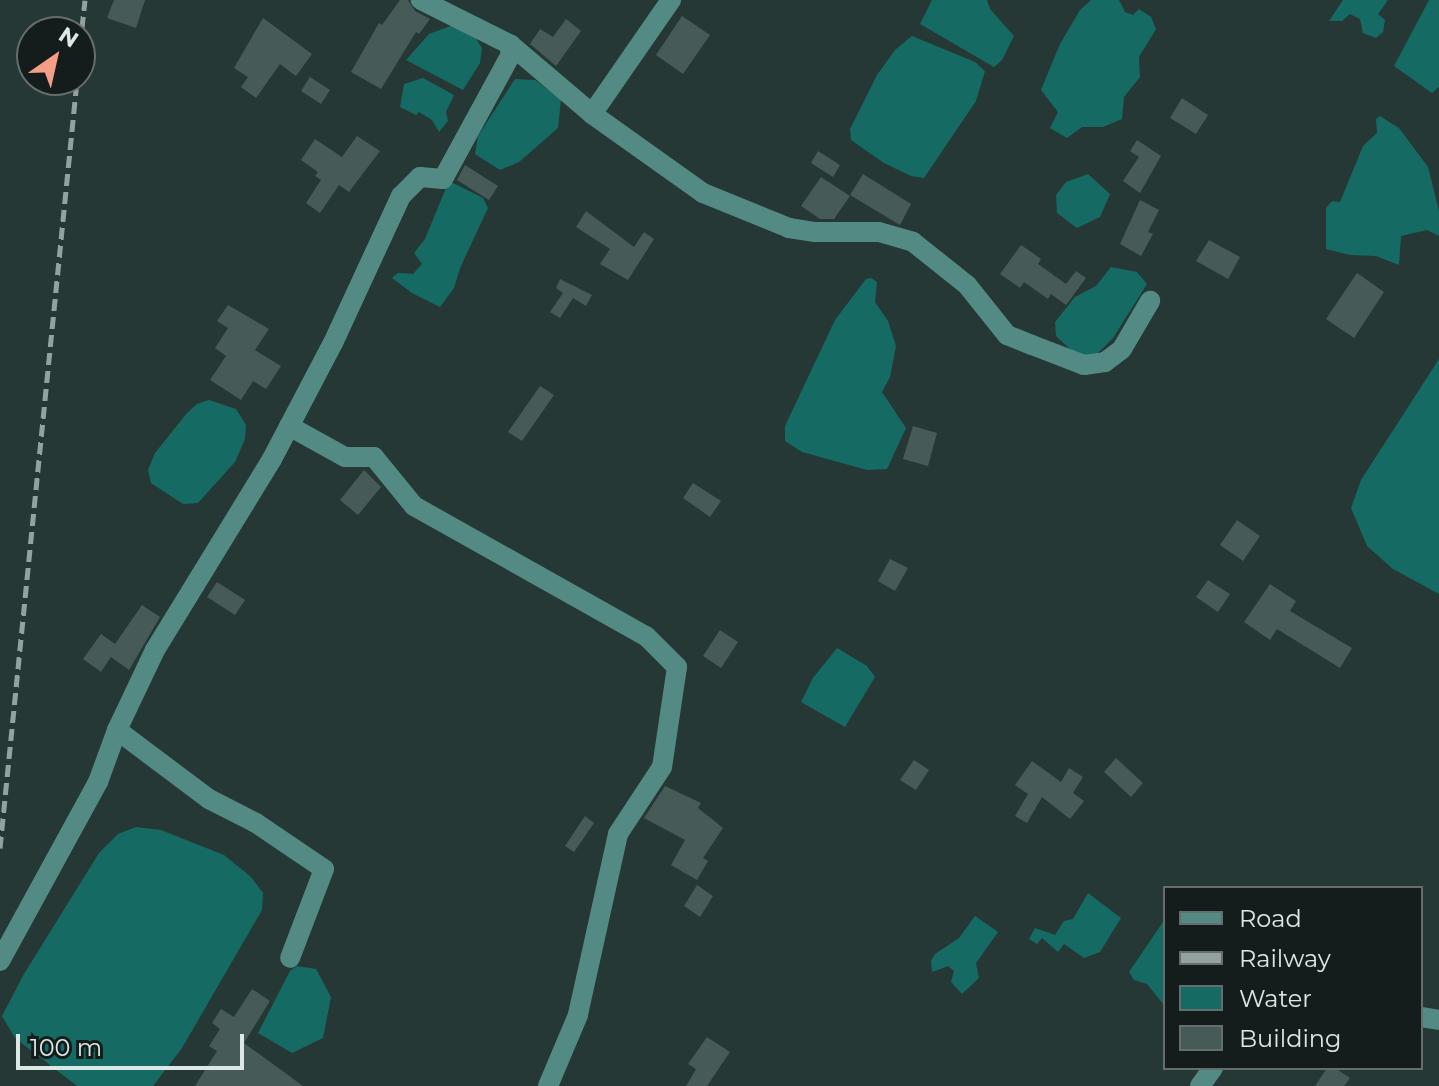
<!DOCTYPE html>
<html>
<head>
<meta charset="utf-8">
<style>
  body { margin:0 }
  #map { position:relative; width:1439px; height:1086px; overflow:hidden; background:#253835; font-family:Montserrat,sans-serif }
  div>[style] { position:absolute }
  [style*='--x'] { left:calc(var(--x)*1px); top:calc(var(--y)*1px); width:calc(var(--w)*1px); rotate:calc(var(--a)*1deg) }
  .water>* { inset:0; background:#156b64 }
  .building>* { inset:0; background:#465a57 }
  .minor>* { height:20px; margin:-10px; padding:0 10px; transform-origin:10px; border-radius:10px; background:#548a84 }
  .rail>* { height:5px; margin-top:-2.5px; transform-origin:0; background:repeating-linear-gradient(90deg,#93a29f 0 12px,transparent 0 18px) }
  span { translate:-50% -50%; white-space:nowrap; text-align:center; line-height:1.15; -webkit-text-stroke:6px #151d1c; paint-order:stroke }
  .legend { position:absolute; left:1163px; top:886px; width:260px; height:184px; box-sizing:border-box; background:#151d1c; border:2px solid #656e6d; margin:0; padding:10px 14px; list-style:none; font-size:24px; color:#dce8e6 }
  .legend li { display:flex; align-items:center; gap:16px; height:40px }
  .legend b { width:40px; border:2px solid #656e6d }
  .north { position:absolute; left:16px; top:16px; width:80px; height:80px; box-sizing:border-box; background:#151d1c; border:2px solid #656e6d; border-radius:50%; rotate:34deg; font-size:22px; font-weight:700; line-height:32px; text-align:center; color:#dce8e6 }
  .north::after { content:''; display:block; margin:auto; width:28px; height:36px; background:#f49e86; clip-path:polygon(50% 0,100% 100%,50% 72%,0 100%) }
  .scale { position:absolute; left:16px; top:1034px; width:228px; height:36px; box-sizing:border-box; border:4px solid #dce8e6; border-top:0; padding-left:10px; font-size:24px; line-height:28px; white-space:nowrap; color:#dce8e6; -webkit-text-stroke:6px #151d1c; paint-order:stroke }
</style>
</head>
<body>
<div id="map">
  <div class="water">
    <div style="clip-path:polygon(932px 0,987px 0,990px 9px,1014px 36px,1002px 60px,994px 67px,920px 24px)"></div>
    <div style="clip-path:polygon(1091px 0,1119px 0,1125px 12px,1133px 15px,1139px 9px,1151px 17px,1156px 29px,1139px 57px,1140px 77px,1124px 97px,1122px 119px,1103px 127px,1082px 127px,1067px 138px,1050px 128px,1058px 112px,1041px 90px,1060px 44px,1080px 10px)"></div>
    <div style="clip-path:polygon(1343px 0,1388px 0,1378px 14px,1385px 20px,1383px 32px,1376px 38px,1363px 33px,1360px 19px,1350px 14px,1342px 21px,1329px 21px)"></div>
    <div style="clip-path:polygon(1429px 0,1439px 0,1439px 87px,1432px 93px,1394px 66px)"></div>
    <div style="clip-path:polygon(456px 24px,475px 37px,482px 48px,480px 63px,463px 90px,406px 60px,429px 34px)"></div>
    <div style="clip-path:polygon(912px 36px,975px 62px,985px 71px,976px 101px,924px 178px,911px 176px,884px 163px,851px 140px,850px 129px,877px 75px,895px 50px)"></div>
    <div style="clip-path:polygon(423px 78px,454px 95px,446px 112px,448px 121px,439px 132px,432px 120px,419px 112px,416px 115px,400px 107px,404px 84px)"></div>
    <div style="clip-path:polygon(515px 79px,535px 80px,561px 99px,558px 128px,519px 162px,500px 170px,475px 154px,478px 136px)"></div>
    <div style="clip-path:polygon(1380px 116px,1399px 128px,1428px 167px,1439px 211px,1439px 236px,1427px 230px,1401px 236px,1399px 265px,1376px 256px,1350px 255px,1326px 249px,1326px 208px,1332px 201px,1340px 202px,1363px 146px,1377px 133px,1376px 119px)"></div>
    <div style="clip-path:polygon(1088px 174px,1110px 194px,1100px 217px,1077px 228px,1057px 213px,1056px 195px,1066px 182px)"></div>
    <div style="clip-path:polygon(453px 183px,483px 198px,488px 208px,460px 268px,454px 288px,440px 307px,412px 293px,392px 278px,398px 273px,413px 274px,422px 264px,414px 253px,425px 239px,446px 188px)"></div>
    <div style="clip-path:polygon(1111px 267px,1137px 272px,1147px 284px,1113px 338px,1094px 357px,1073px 352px,1056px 336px,1055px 322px,1075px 297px,1096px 286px)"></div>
    <div style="clip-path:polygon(871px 278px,877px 282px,875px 302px,888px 321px,896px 346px,890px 377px,882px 392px,906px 428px,887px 469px,867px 470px,802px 452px,785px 441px,785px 426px,835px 320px,866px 279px)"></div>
    <div style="clip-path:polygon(1439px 359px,1439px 594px,1393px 569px,1367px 546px,1351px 508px,1361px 480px)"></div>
    <div style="clip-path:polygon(209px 400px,236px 409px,246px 425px,245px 439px,235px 462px,198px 503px,183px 504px,151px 483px,148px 470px,155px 453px,187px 413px,197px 404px)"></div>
    <div style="clip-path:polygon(837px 648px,867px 666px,875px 677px,845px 727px,801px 702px,813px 678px)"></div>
    <div style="clip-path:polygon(136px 827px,161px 830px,224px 855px,251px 877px,263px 893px,262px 910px,182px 1048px,153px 1086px,77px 1086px,15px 1038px,2px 1016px,24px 974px,99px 853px,118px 834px)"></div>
    <div style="clip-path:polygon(1088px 893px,1121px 918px,1100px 952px,1084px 958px,1064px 944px,1058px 952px,1042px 938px,1037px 944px,1029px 939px,1035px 928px,1055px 935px,1064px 921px,1073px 919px)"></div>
    <div style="clip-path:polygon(975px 916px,998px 932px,976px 963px,979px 978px,962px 994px,951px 982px,954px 971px,948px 966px,932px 972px,931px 961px,935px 954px,959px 938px)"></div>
    <div style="clip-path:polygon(1165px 919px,1165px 1005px,1164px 1005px,1147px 984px,1134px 980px,1129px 972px)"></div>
    <div style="clip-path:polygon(297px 966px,316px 969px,331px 997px,323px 1038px,292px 1053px,258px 1033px,290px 971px)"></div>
  </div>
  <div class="building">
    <div style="clip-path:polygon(114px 0,145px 0,136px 28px,107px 18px)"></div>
    <div style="clip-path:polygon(400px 0,408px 0,415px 11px,430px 19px,419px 34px,416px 32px,381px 89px,351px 72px,379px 23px,382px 25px)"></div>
    <div style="clip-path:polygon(682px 16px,710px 35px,683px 74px,656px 55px)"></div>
    <div style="clip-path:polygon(263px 18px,312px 54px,296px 76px,280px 64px,256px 98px,241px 87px,248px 77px,234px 68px)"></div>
    <div style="clip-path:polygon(566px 19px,581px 31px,556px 66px,530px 44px,540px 29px,553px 37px)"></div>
    <div style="clip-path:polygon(310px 77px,330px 90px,321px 104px,301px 91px)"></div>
    <div style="clip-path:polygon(1182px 98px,1208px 115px,1196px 134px,1170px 118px)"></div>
    <div style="clip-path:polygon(357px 136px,380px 151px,349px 192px,339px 185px,320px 213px,306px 203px,321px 180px,315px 176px,318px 172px,301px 160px,315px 139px,342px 157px)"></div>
    <div style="clip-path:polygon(1137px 140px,1161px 156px,1140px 193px,1123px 181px,1139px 157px,1130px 151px)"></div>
    <div style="clip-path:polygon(818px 151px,840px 165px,833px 177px,811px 163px)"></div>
    <div style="clip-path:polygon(465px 165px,498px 186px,489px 200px,457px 180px)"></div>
    <div style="clip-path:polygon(863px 174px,911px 204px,900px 225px,850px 195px)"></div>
    <div style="clip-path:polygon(821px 177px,850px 196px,834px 219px,820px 219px,801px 206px)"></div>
    <div style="clip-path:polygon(1140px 200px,1159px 210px,1148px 232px,1153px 234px,1141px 256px,1120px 244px)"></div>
    <div style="clip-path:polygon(586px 211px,634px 247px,644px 232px,654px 239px,628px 280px,600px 264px,610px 249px,576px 227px)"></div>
    <div style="clip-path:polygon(1209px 240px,1240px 257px,1228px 279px,1196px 261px)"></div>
    <div style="clip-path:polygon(1021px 245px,1041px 259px,1038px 264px,1066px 284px,1076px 271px,1086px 278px,1066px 305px,1051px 294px,1048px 299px,1024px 282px,1020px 288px,1000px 274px)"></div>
    <div style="clip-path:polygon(1357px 273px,1384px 292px,1354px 338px,1326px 319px)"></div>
    <div style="clip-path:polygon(560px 279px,592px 295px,586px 306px,573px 298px,560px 318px,550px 312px,563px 293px,556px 288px)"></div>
    <div style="clip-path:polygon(228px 305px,269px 329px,255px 350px,281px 366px,266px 389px,253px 381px,241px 400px,210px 380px,226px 356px,215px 348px,228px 328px,217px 321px)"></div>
    <div style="clip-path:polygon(540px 386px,554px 395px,522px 441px,508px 432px)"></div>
    <div style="clip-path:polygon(913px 426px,937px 433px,928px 466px,903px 459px)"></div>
    <div style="clip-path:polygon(364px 470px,381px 487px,358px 515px,340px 500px)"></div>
    <div style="clip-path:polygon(693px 483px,721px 501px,710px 517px,683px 498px)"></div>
    <div style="clip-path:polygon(1237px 520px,1260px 536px,1243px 561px,1220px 545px)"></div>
    <div style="clip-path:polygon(890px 559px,908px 568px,895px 591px,878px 581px)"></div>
    <div style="clip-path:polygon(1208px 580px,1230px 594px,1218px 612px,1196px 597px)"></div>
    <div style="clip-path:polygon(217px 582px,245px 600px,235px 615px,207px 597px)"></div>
    <div style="clip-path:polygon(1270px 584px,1296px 601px,1290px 611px,1352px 648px,1340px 668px,1277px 629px,1270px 640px,1244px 622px)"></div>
    <div style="clip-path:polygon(142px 605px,160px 617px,129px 670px,111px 657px,101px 672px,83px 659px,101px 634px,115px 644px)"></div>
    <div style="clip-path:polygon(720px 630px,738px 642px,721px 668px,703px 656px)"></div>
    <div style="clip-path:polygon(1116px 758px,1143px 783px,1131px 797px,1104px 772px)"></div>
    <div style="clip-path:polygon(914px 760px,929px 770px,916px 790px,900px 780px)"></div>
    <div style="clip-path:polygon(1032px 761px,1061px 782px,1069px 768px,1083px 777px,1073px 793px,1084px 801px,1070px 819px,1042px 797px,1027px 823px,1015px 816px,1028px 794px,1015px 785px)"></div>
    <div style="clip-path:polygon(665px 786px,701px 803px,698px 808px,723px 828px,703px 858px,708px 861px,697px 880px,671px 865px,685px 840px,644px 818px)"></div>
    <div style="clip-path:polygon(585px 816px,594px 823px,574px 852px,565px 846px)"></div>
    <div style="clip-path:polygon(697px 885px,713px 896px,700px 917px,684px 906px)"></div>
    <div style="clip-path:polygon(252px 989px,270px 1001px,244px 1043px,303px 1086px,195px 1086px,217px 1051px,209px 1046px,220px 1029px,212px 1023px,221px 1009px,234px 1017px)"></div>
    <div style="clip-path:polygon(707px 1037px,730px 1052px,707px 1086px,686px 1086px,696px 1069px,688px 1064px)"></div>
    <div style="clip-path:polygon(1327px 1068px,1335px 1068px,1350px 1078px,1344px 1086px,1315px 1086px)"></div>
  </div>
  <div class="minor">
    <div style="--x:511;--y:45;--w:106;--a:40.4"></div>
    <div style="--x:592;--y:114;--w:136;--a:35.4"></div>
    <div style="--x:703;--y:193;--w:93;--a:22.1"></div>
    <div style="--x:789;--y:228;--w:25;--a:9"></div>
    <div style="--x:814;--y:232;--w:65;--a:0"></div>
    <div style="--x:879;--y:232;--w:35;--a:16"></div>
    <div style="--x:913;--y:242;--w:69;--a:38.5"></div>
    <div style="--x:967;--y:285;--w:64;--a:51.3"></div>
    <div style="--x:1007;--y:335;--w:27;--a:22"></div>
    <div style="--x:1032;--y:345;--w:56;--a:21"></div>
    <div style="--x:1084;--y:365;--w:21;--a:-8"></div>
    <div style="--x:1105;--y:362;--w:21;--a:-37"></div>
    <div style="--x:1122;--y:349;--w:56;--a:-59.7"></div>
    <div style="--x:592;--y:114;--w:139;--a:-55.3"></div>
    <div style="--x:289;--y:426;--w:64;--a:29"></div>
    <div style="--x:345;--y:457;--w:29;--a:0"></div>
    <div style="--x:374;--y:457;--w:63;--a:50.8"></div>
    <div style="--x:414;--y:506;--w:266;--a:29.3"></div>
    <div style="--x:646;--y:636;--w:44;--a:45"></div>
    <div style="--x:677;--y:667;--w:101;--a:98.5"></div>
    <div style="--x:662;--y:767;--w:80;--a:123.3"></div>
    <div style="--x:618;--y:834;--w:185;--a:102.5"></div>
    <div style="--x:578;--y:1015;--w:77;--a:112.9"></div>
    <div style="--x:117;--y:730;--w:115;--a:36.9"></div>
    <div style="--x:209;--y:799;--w:53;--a:27.1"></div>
    <div style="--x:256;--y:823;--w:82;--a:34.1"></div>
    <div style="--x:324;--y:869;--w:95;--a:110.9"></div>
    <div style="--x:0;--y:961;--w:204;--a:-61.3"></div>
    <div style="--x:98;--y:782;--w:55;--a:-69.9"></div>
    <div style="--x:117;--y:730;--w:89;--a:-64.6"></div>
    <div style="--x:155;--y:650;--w:224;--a:-58.5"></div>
    <div style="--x:272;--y:459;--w:131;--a:-62.3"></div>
    <div style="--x:333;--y:343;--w:162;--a:-65.2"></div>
    <div style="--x:401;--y:196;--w:27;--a:-45"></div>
    <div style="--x:420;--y:177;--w:23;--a:5"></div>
    <div style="--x:443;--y:179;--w:140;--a:-61.4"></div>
    <div style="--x:510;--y:56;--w:11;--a:-85"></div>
    <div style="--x:511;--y:45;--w:101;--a:-153.4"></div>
    <div style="--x:1421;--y:1017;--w:18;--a:9"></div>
    <div style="--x:1200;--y:1086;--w:22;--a:-54"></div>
  </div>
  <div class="rail">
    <div style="--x:80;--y:46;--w:46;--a:-83.8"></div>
    <div style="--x:0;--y:848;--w:772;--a:-84.27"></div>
  </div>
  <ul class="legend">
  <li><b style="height:10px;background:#548a84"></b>Road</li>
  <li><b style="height:10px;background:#93a29f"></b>Railway</li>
  <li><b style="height:22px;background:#156b64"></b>Water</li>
  <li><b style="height:22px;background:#465a57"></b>Building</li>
  </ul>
  <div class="north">N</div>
  <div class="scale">100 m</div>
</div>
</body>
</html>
